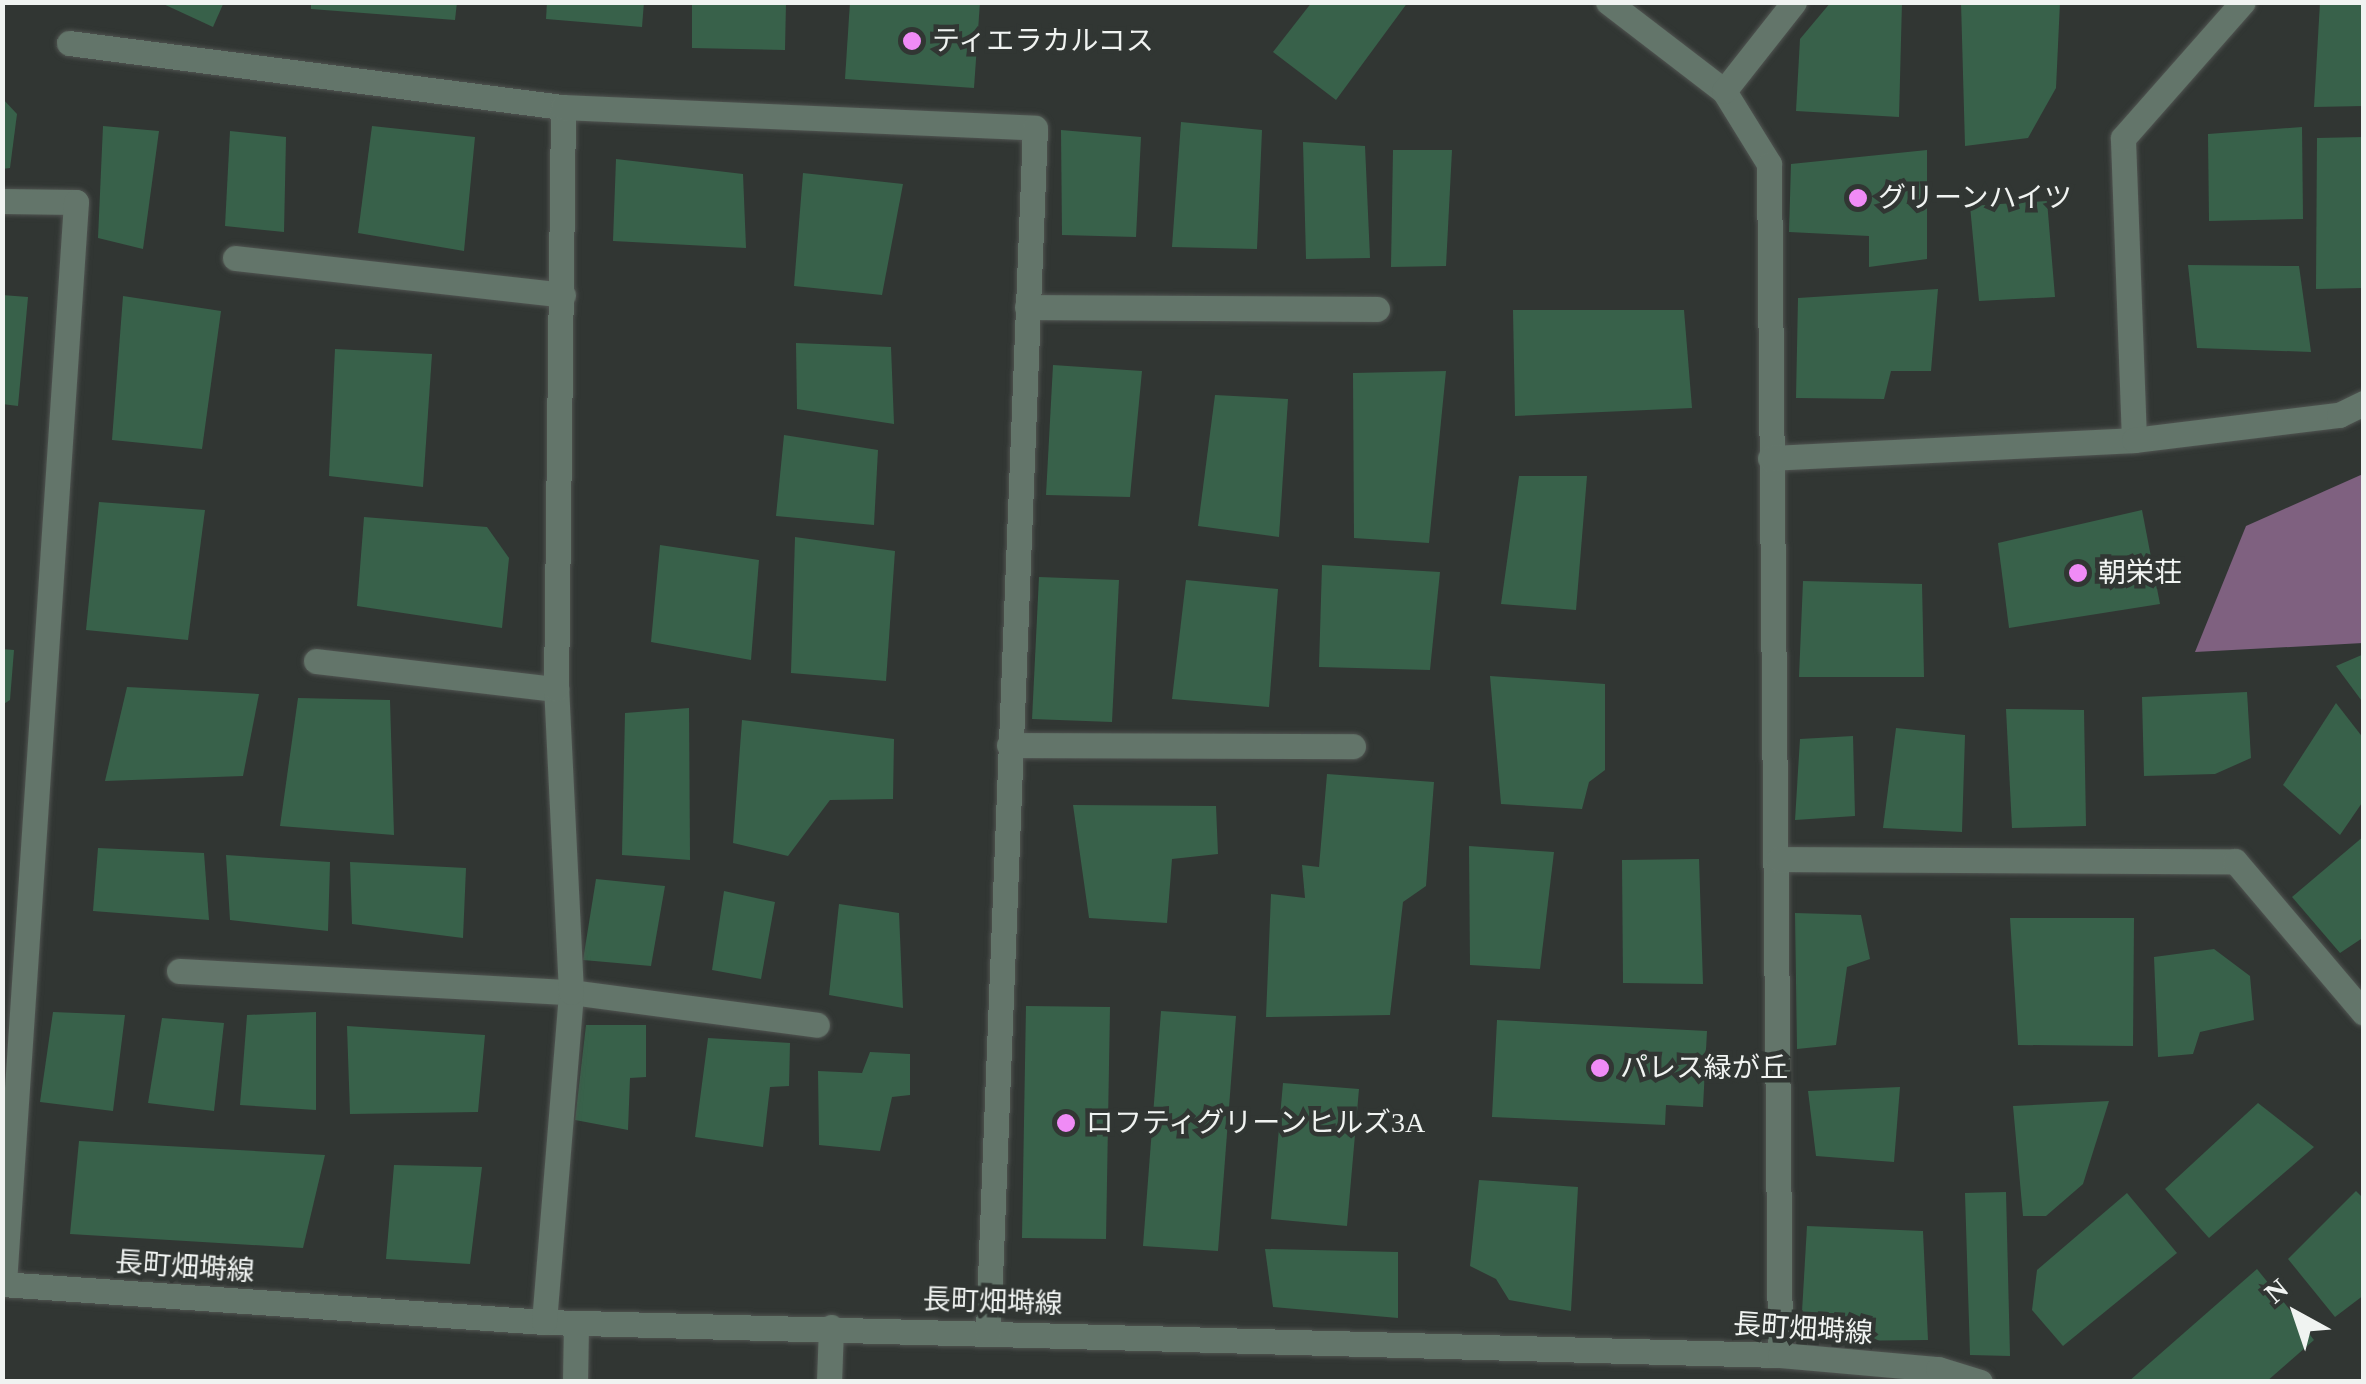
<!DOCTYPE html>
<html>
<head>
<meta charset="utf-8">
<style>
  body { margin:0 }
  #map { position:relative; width:2366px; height:1384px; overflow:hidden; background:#313633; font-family:"Times New Roman","Noto Sans JP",serif }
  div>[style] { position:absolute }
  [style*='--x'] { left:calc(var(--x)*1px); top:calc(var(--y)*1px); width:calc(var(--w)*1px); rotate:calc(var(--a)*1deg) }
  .forest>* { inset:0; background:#7f6180 }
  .building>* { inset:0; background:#38614a }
  .roads { filter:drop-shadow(0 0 2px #505451) drop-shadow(0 0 2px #505451) }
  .lane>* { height:25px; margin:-12.5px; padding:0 12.5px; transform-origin:12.5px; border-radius:12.5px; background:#63756a }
  .street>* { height:25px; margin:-12.5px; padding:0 12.5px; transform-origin:12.5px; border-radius:12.5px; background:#63756a }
  .dots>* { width:28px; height:28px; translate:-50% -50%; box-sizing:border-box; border:5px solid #313633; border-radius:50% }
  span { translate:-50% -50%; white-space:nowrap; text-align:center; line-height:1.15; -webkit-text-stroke:9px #313633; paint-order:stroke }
  .poi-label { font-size:28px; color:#f0f3f1 }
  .left { translate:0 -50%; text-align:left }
  .street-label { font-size:28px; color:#f0f3f1 }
  .frame { position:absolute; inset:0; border:5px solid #f0f3f1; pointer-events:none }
  .north { position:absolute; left:2246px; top:1264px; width:100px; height:100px; -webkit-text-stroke:8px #313633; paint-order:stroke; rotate:320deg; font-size:28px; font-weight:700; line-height:40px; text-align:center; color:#f0f3f1 }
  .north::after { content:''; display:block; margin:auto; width:35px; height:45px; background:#f0f3f1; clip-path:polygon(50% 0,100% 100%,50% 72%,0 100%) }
</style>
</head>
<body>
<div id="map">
  <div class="forest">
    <div style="clip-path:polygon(2363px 474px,2363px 643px,2195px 652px,2246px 526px)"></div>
  </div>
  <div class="building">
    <div style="clip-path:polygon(159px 2px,224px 2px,213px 27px)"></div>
    <div style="clip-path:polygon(311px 2px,457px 2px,455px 20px,311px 9px)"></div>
    <div style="clip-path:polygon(547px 2px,644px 2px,642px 27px,546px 19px)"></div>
    <div style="clip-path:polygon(692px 2px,786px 2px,785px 50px,692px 48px)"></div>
    <div style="clip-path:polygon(850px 2px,980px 2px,974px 88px,845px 79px)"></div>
    <div style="clip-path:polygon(1312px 2px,1408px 2px,1336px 100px,1273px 52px)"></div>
    <div style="clip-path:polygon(1831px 2px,1902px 2px,1899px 117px,1796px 111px,1800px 39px)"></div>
    <div style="clip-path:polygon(1961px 2px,2060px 2px,2056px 88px,2028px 138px,1965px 146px)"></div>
    <div style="clip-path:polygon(2320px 2px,2364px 2px,2364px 106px,2314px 107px)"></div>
    <div style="clip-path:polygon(2px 98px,17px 114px,10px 168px,2px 169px)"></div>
    <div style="clip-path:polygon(1181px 122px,1262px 130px,1257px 249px,1172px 247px)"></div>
    <div style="clip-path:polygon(103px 126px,159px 131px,143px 249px,98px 238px)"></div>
    <div style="clip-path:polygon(372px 126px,475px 137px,464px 251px,358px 233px)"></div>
    <div style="clip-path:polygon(2302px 127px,2303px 219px,2209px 221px,2208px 134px)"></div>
    <div style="clip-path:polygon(1061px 130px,1141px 137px,1136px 237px,1062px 235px)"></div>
    <div style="clip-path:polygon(230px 131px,286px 137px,284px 232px,225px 226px)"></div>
    <div style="clip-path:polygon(2364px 137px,2364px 288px,2316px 289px,2317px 138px)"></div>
    <div style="clip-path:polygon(1303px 142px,1365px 146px,1370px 258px,1306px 259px)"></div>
    <div style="clip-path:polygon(1393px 150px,1452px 150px,1446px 266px,1391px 267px)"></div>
    <div style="clip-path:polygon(1927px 150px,1927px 259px,1869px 267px,1869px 236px,1789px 232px,1791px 164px)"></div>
    <div style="clip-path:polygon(616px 159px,743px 174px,746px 248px,613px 241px)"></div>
    <div style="clip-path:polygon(803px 173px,903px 184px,882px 295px,794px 286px)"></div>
    <div style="clip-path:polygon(2047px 201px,2055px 297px,1979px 301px,1970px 206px)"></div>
    <div style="clip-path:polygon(2188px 265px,2299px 266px,2311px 352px,2197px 348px)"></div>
    <div style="clip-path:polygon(1938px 289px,1931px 371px,1891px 371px,1884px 399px,1796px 398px,1798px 298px)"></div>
    <div style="clip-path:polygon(2px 295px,28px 297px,18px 406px,2px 404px)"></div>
    <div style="clip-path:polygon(123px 296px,221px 311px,202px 449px,112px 440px)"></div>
    <div style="clip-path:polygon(1513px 310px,1684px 310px,1692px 408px,1515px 416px)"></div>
    <div style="clip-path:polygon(796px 343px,891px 347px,894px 424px,797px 409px)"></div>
    <div style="clip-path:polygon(335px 349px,432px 354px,423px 487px,329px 476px)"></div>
    <div style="clip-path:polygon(1053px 365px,1142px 371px,1130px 497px,1046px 495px)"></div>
    <div style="clip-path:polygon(1446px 371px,1429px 543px,1354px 538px,1353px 373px)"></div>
    <div style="clip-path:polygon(1215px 395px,1288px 399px,1279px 537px,1198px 526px)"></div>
    <div style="clip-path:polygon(784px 435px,878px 450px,874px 525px,776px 516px)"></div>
    <div style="clip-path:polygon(1519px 476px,1587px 476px,1576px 610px,1501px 604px)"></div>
    <div style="clip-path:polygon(99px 502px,205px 510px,188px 640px,86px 630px)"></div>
    <div style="clip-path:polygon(2142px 510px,2160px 604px,2009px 628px,1998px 543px)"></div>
    <div style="clip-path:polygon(364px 517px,487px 527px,509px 558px,502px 628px,357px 606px)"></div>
    <div style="clip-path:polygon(795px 537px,895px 551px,886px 681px,791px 673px)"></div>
    <div style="clip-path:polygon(660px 545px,759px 560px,751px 660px,651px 642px)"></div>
    <div style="clip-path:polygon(1322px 565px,1440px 572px,1430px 670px,1319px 667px)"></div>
    <div style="clip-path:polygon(1039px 577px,1119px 580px,1112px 722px,1032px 719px)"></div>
    <div style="clip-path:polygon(1186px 580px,1278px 589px,1269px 707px,1172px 699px)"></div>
    <div style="clip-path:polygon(1803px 581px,1922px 584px,1924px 677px,1799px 677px)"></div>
    <div style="clip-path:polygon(2px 649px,14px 650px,10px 700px,2px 705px)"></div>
    <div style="clip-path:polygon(2364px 654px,2364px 704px,2336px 666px)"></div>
    <div style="clip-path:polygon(1490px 676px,1605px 684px,1605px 770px,1589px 782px,1582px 809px,1501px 804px)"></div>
    <div style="clip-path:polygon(127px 687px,259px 694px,243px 776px,105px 781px)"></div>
    <div style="clip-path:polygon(2247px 692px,2251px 758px,2215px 774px,2144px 776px,2142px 697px)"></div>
    <div style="clip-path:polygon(298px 698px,390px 700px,394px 835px,280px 826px)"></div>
    <div style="clip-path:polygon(2336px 703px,2364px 739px,2364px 800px,2340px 835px,2283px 785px)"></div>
    <div style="clip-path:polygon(689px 708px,690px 860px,622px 855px,625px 713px)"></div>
    <div style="clip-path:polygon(2006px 709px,2084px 710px,2086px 826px,2012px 828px)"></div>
    <div style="clip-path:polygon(742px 720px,894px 739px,893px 799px,830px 800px,788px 856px,733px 843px)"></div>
    <div style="clip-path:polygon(1896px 728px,1965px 735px,1962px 832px,1883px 828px)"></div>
    <div style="clip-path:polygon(1853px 736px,1855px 816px,1795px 820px,1800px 739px)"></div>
    <div style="clip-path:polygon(1327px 774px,1434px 782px,1426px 886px,1403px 902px,1390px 1015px,1266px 1017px,1271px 894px,1305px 898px,1302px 865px,1319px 867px)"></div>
    <div style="clip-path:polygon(1073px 805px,1216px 806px,1218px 854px,1172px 859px,1167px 923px,1089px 918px)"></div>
    <div style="clip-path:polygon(2364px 836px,2364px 937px,2340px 953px,2292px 897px)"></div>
    <div style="clip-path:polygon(1469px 846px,1554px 852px,1540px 969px,1470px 965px)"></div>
    <div style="clip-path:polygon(98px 848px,204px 853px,209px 920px,93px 911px)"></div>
    <div style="clip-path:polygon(226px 855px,330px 862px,328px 931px,230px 920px)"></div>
    <div style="clip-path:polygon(1699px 859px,1703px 984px,1623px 983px,1622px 860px)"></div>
    <div style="clip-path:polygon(350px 862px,466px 868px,463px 938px,352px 924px)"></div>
    <div style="clip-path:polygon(596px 879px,665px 886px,651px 966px,583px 960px)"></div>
    <div style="clip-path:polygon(724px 891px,775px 902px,761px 979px,712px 970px)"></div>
    <div style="clip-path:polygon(839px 904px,899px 913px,903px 1008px,829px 995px)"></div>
    <div style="clip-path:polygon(1795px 913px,1861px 915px,1870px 959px,1847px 967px,1836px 1045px,1797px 1049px)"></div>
    <div style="clip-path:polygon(2010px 918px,2134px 918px,2133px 1046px,2018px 1045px)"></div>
    <div style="clip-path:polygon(2214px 949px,2250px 976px,2254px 1020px,2200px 1032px,2193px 1054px,2158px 1057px,2154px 957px)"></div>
    <div style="clip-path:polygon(1026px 1006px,1110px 1007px,1106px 1239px,1022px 1238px)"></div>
    <div style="clip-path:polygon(1161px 1011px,1236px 1016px,1218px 1251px,1143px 1246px)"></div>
    <div style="clip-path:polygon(53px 1012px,125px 1015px,113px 1111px,40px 1102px)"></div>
    <div style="clip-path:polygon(316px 1012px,316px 1110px,240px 1105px,247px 1015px)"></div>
    <div style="clip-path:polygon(162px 1018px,224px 1023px,214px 1111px,148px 1103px)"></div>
    <div style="clip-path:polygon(1497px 1020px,1707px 1031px,1703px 1107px,1666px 1105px,1665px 1125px,1492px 1117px)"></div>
    <div style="clip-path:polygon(586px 1025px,646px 1025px,646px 1077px,630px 1078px,628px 1130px,575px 1120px)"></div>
    <div style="clip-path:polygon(347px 1026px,485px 1035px,478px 1112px,350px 1114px)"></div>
    <div style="clip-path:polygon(708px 1038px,790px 1043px,789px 1086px,770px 1087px,763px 1147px,695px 1137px)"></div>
    <div style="clip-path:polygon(870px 1052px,910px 1054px,910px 1095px,892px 1097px,880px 1151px,819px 1145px,818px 1071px,862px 1073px)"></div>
    <div style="clip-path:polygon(1283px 1083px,1359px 1089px,1347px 1226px,1271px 1219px)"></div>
    <div style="clip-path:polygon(1900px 1087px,1894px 1162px,1816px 1156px,1808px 1091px)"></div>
    <div style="clip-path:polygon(2109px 1101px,2083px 1184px,2046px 1216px,2023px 1216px,2013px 1106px)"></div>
    <div style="clip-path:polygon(2258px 1103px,2314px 1147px,2209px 1238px,2165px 1189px)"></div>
    <div style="clip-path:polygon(79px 1141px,325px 1155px,303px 1248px,70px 1234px)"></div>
    <div style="clip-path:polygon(394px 1165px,482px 1167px,470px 1264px,386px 1259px)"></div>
    <div style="clip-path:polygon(1479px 1180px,1578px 1187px,1571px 1311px,1509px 1300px,1496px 1279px,1470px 1266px)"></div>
    <div style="clip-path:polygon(2356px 1191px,2364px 1199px,2364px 1295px,2335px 1317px,2288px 1259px)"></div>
    <div style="clip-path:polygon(2006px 1192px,2010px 1356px,1970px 1355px,1965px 1193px)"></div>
    <div style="clip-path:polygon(2127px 1193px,2177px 1253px,2063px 1346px,2032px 1310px,2037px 1270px)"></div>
    <div style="clip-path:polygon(1807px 1226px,1923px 1231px,1928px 1340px,1833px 1341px,1802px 1312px)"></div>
    <div style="clip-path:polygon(1265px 1249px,1398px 1252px,1398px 1318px,1273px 1307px)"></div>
    <div style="clip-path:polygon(2257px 1269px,2314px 1340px,2266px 1382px,2128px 1382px)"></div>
  </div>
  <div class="roads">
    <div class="lane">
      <div style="--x:69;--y:43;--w:498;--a:7.4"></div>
      <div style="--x:235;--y:258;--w:330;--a:6.4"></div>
      <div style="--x:1027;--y:307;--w:350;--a:0.3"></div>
      <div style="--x:316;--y:661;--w:242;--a:6.7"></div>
      <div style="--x:1009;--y:745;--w:344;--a:0.2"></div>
      <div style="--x:179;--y:971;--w:393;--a:3.1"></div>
      <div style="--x:571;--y:992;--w:248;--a:7.6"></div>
      <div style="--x:575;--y:1382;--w:59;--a:-89"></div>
      <div style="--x:829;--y:1382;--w:55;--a:-87.9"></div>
    </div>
    <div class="street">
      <div style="--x:1608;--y:2;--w:146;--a:37.5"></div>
      <div style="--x:1724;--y:91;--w:86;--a:58.3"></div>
      <div style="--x:1769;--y:164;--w:1191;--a:89.47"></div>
      <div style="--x:1724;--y:91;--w:113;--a:-51.8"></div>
      <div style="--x:2;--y:201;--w:74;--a:0.8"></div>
      <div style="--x:76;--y:202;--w:1084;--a:93.81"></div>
      <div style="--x:2134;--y:440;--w:302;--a:-92.1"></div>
      <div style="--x:2123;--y:138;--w:181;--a:-48.6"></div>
      <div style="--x:1770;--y:458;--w:364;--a:-2.8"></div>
      <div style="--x:2134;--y:440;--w:207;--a:-7"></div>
      <div style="--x:2339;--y:415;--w:28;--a:-26"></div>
      <div style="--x:1779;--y:859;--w:456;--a:0.3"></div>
      <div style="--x:2235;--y:861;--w:199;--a:49.7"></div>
      <div style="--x:2;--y:1284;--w:543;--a:4.01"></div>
      <div style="--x:544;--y:1322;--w:1236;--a:1.53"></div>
      <div style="--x:1780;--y:1355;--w:159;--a:5.1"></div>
      <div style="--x:1938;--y:1369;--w:44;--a:17.2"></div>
      <div style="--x:544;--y:1322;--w:331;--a:-85.3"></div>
      <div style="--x:571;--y:992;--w:303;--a:-92.8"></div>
      <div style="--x:556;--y:689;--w:582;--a:-89.31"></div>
      <div style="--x:563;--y:107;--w:472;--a:2.5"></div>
      <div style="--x:1035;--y:128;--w:1205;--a:92.24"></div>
    </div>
  </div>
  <div class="dots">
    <div style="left:912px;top:41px;background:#f08bf6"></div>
    <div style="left:1858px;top:198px;background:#f08bf6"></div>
    <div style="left:2078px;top:573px;background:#f08bf6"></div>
    <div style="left:1600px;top:1068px;background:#f08bf6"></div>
    <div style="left:1066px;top:1123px;background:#f08bf6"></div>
  </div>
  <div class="poi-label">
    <span class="left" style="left:932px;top:41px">ティエラカルコス</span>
    <span class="left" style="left:1878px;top:198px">グリーンハイツ</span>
    <span class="left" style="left:2098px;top:573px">朝栄荘</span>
    <span class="left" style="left:1620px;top:1068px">パレス緑が丘</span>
    <span class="left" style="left:1086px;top:1123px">ロフティグリーンヒルズ3A</span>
  </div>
  <div class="street-label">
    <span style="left:185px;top:1267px;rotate:4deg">長町畑塒線</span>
    <span style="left:993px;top:1302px;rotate:2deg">長町畑塒線</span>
    <span style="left:1803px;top:1329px;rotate:4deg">長町畑塒線</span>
  </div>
  <div class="frame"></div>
  <div class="north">N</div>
</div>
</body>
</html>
